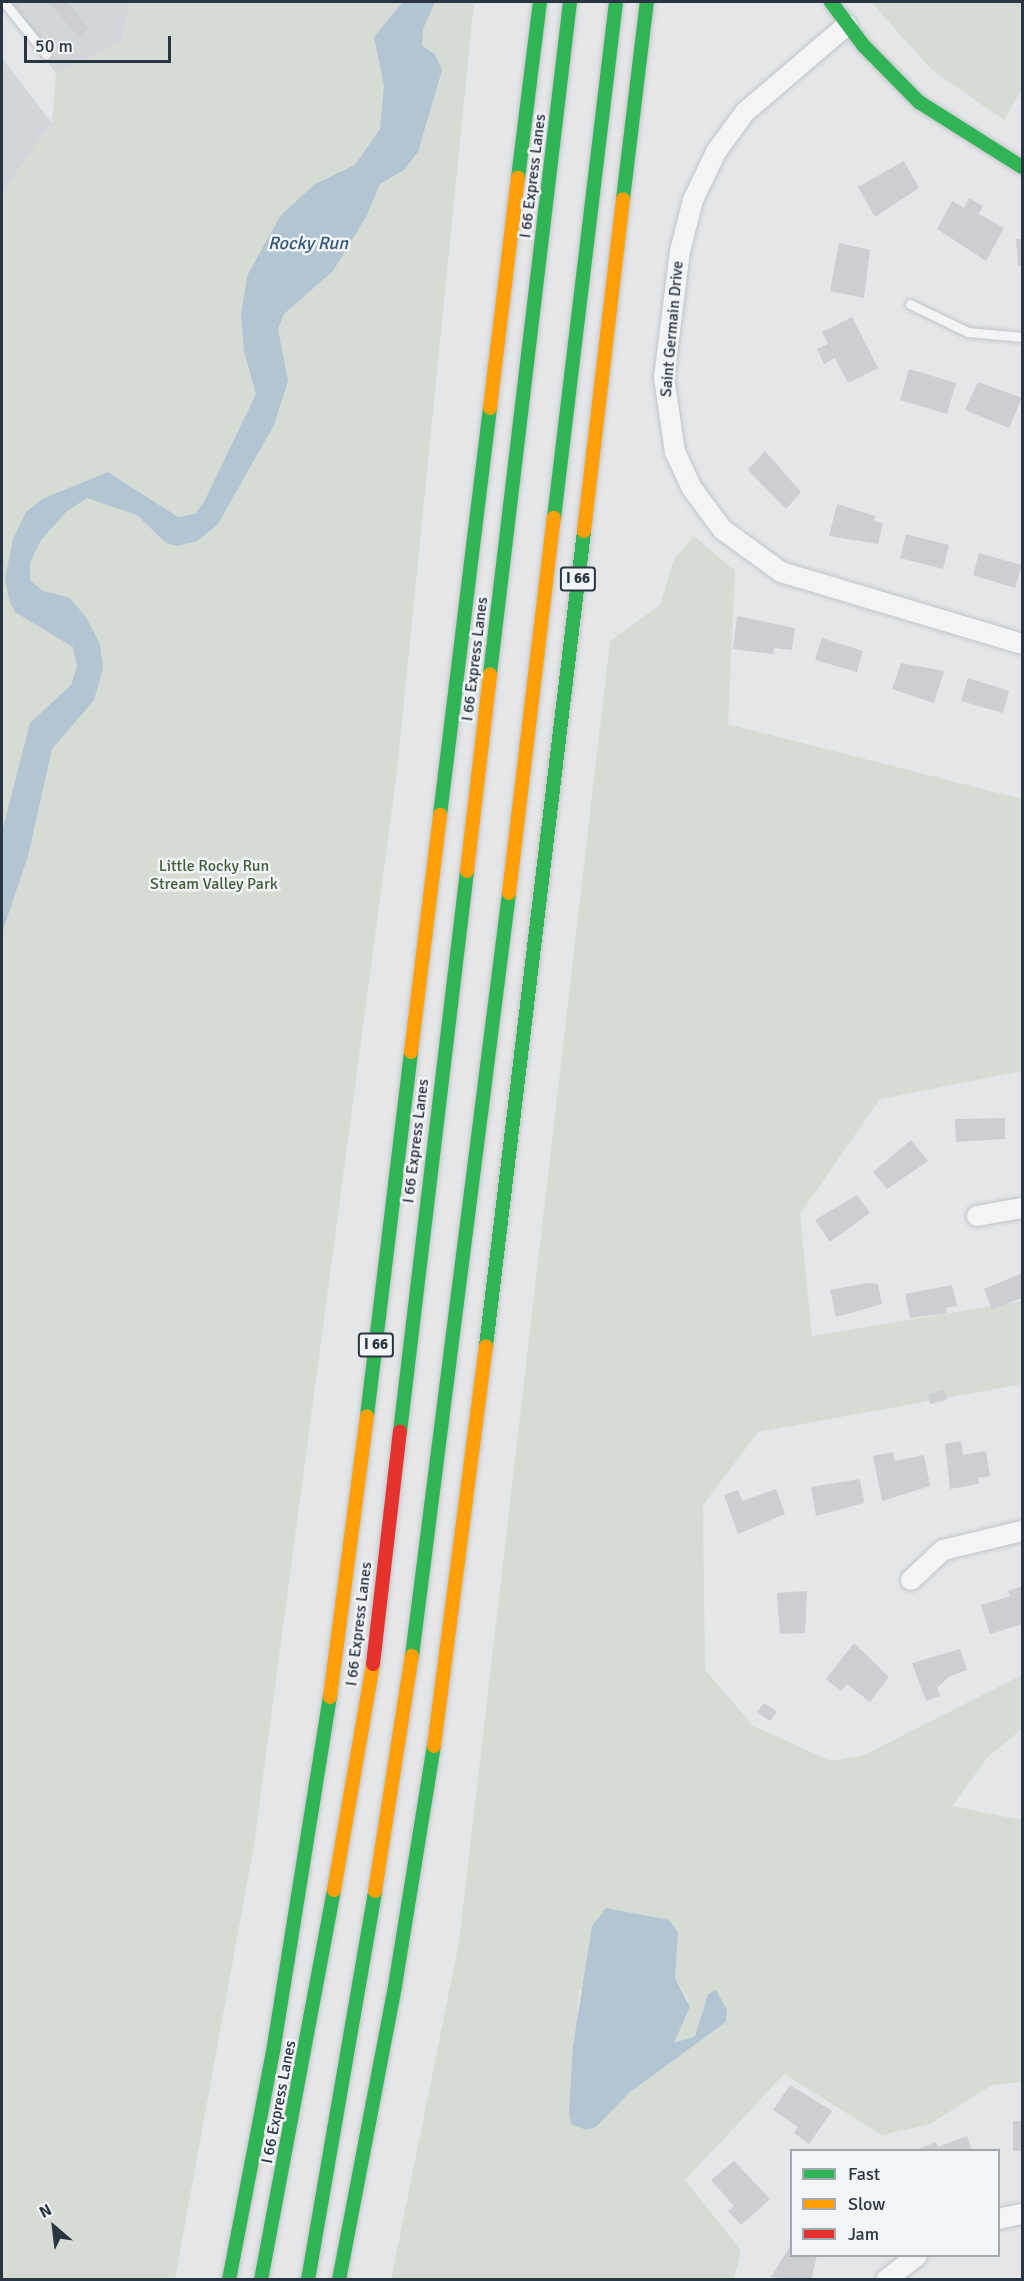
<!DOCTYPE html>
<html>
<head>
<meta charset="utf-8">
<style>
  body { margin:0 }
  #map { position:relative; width:1024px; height:2281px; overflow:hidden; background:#e4e6e8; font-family:Signika,sans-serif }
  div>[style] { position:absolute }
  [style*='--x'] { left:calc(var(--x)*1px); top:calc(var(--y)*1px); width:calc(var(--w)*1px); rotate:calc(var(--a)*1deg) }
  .built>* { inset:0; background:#d2d6db }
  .green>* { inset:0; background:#d5dcd4 }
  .water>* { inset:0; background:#b3c4d3 }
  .building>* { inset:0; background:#ccced1 }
  .roads { filter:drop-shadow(0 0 2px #c2c4c6) drop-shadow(0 0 2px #c2c4c6) }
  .lane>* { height:9px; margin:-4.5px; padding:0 4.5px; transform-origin:4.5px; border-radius:4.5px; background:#f3f4f6 }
  .street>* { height:20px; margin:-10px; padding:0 10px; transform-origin:10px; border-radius:10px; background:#f3f4f6 }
  .fast>* { height:14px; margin:-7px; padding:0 7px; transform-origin:7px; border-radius:7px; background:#30b455 }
  .slow>* { height:14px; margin:-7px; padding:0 7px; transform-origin:7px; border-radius:7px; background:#ff9f0a }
  .jam>* { height:14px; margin:-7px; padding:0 7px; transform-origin:7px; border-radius:7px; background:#e5322d }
  span { translate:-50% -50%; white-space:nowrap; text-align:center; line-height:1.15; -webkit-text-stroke:5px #f2f5f8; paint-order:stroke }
  .shield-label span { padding:2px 4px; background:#f2f5f8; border:2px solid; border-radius:4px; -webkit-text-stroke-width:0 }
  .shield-label { font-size:15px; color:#2a3542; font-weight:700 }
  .street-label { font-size:16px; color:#2a3542 }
  .park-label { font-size:16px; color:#425e38 }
  .water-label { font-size:18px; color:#355776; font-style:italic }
  .frame { position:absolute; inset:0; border:3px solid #2a3542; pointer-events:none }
  .legend { position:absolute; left:790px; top:2149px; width:210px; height:108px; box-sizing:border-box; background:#f2f5f8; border:2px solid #a2a8af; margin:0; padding:8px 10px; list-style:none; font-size:18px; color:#2a3542 }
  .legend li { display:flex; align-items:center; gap:12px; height:30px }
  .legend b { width:30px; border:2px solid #a2a8af }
  .north { position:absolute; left:24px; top:2197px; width:60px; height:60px; -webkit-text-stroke:4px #f2f5f8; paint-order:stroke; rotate:332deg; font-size:16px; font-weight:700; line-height:24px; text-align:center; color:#2a3542 }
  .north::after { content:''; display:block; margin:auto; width:21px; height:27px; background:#2a3542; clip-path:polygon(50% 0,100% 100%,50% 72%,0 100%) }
  .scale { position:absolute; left:24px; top:36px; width:147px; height:27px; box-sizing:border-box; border:3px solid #2a3542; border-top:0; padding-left:8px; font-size:18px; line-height:21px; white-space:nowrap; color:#2a3542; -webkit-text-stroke:4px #f2f5f8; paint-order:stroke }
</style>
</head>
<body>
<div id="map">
  <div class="built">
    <div style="clip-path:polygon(4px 2px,130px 2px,121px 43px,56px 73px)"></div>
    <div style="clip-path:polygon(2px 58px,52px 123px,2px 194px)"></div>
  </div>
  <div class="green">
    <div style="clip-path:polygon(130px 2px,474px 2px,397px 771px,254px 1845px,175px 2279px,2px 2280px,2px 194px,52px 123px,56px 73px,121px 43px)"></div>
    <div style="clip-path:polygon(871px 2px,1022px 2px,1022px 89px,1004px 120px,932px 70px)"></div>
    <div style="clip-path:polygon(evenodd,694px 536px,735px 571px,728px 724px,1022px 799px,1022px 1071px,880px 1099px,800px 1214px,812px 1336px,1022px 1301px,1022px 1384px,758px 1432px,703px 1505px,705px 1670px,753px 1726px,831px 1761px,864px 1755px,1022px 1675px,1022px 1729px,988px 1757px,952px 1806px,1022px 1820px,1022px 2082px,992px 2085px,930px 2124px,882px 2135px,784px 2074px,685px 2180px,741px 2250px,734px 2279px,391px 2280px,459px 1942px,610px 641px,660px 605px,674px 559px,694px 536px,675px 1966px,675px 1978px,688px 1998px,687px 2017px,674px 2034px,674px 2043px,695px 2036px,708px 1994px,726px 2022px,630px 2092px,596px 2127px,571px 2124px,579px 1990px,675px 1966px)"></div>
  </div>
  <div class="water">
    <div style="clip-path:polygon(403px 2px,435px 2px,423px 29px,422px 46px,435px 54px,442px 70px,418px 152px,404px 170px,380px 184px,366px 217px,333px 271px,284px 314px,278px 329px,288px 381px,274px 425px,218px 524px,197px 541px,178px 546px,166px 543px,137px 515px,87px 498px,66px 512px,41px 540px,30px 563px,30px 580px,43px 591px,70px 598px,86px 617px,100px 644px,103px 668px,94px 700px,52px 749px,28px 856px,2px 933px,2px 832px,30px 723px,71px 685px,77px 667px,73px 647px,15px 612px,9px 600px,5px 579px,13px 539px,26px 512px,42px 499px,108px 472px,178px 517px,195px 514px,204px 502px,256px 394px,244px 351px,241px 315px,247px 276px,281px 215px,315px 184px,355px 165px,380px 129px,384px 86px,374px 37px)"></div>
    <div style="clip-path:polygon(606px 1908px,669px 1920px,678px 1932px,675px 1978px,690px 2007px,674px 2043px,695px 2036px,708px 1994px,716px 1990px,727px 2010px,726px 2022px,630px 2092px,596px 2127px,586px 2130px,571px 2124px,569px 2113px,573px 2046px,592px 1926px)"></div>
  </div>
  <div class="building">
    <div style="clip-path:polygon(49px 2px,68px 2px,89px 29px,78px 38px)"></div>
    <div style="clip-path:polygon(904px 161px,919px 188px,875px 217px,858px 187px)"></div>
    <div style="clip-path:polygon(969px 198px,983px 206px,979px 214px,1004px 228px,986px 261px,937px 229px,952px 201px,964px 208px)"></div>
    <div style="clip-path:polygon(1016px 239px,1022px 239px,1022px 266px,1018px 266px)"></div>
    <div style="clip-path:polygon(839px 243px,870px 250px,864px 298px,830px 291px)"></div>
    <div style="clip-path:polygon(852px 317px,878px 368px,848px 383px,835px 358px,824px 364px,817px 349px,828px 344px,822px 332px)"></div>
    <div style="clip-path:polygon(909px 369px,956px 383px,947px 414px,900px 400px)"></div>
    <div style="clip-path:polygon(978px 382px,1022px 398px,1009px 428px,965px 410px)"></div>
    <div style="clip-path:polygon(765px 451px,801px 492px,786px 509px,748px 470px)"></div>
    <div style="clip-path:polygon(837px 504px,875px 516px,874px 521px,883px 523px,878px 544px,829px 536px)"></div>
    <div style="clip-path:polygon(906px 534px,949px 545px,943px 569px,900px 558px)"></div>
    <div style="clip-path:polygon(979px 553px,1022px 565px,1015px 588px,973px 575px)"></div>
    <div style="clip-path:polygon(737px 616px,795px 628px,792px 650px,774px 648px,773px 654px,733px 649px)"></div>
    <div style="clip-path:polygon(822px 638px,863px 651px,857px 672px,815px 660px)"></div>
    <div style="clip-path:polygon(901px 663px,944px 671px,934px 703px,892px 689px)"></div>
    <div style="clip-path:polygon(968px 678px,1009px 691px,1003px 713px,961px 701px)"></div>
    <div style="clip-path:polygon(1005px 1118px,1005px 1139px,956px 1142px,955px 1119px)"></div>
    <div style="clip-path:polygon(911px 1140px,928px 1161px,887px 1189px,873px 1172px)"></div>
    <div style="clip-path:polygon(857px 1195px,870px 1213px,830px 1242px,815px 1220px)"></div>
    <div style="clip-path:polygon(1022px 1273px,1022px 1298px,992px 1309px,984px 1289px)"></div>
    <div style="clip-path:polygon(867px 1283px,878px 1284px,882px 1304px,836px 1317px,830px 1290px)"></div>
    <div style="clip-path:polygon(952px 1285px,957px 1306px,946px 1308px,947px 1313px,910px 1318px,905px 1294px)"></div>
    <div style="clip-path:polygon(945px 1390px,947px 1400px,930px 1404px,928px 1394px)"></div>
    <div style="clip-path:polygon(961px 1441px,963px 1455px,986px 1451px,990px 1476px,978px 1478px,979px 1484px,950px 1489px,945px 1444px)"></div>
    <div style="clip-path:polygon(893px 1452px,895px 1461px,924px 1455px,930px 1486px,882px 1501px,873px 1456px)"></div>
    <div style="clip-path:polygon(860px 1479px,864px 1503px,816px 1516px,811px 1487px)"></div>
    <div style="clip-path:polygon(776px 1489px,785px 1514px,738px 1534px,724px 1495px,738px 1490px,742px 1501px)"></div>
    <div style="clip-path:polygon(1022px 1586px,1022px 1624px,990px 1634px,981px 1605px,1010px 1596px,1008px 1591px)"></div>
    <div style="clip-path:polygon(807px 1591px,805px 1633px,780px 1634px,777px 1593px)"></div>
    <div style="clip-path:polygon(854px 1643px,889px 1677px,870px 1702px,847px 1684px,841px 1691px,826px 1679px)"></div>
    <div style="clip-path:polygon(960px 1649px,967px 1670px,950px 1676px,937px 1688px,940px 1696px,926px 1701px,912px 1663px)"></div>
    <div style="clip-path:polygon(764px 1703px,777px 1712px,770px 1721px,757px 1712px)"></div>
    <div style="clip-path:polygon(790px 2085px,832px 2111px,809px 2144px,794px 2133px,798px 2127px,773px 2110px)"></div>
    <div style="clip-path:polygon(1013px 2121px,1022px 2121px,1022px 2151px,1013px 2151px)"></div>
    <div style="clip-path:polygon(967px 2136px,972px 2150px,918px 2149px,936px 2142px,938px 2147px)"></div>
    <div style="clip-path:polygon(734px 2161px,770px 2199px,741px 2225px,728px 2211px,734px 2206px,711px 2180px)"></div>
    <div style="clip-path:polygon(792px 2243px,792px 2256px,817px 2256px,811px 2280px,771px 2277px)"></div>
  </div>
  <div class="roads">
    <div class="lane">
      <div style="--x:4;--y:2;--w:67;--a:51.1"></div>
      <div style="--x:910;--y:304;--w:64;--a:25.8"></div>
      <div style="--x:968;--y:332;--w:54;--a:5.3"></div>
    </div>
    <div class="street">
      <div style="--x:847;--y:25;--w:134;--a:139.5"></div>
      <div style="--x:745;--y:112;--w:49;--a:125.9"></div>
      <div style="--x:716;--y:152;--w:53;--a:115.6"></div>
      <div style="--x:693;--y:200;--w:53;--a:104.3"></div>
      <div style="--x:680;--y:251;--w:127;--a:97.2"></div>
      <div style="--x:664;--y:377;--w:76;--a:81.7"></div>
      <div style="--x:675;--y:452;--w:38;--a:65"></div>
      <div style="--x:691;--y:487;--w:52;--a:53.6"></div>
      <div style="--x:722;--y:529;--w:73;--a:36.1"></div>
      <div style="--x:781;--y:572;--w:252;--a:16.6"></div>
      <div style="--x:977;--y:1216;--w:46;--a:-10.1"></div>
      <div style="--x:911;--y:1580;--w:44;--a:-43.2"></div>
      <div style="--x:943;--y:1550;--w:81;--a:-13.5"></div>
      <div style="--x:998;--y:2219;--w:25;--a:-12"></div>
      <div style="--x:886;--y:2280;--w:39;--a:-38"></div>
    </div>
    <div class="fast">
      <div style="--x:831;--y:2;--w:54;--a:53.3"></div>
      <div style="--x:863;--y:45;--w:80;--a:45.5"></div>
      <div style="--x:919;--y:102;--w:122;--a:32.3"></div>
      <div style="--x:518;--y:178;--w:177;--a:-82.9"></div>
      <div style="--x:623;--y:199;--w:198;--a:-83.1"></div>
      <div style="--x:554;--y:518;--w:520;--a:-83.15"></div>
      <div style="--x:490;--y:674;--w:677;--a:-83.21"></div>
      <div style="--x:440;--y:815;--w:410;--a:-83"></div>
      <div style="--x:486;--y:1346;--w:821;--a:-83.14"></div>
      <div style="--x:367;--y:1416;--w:367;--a:-83.1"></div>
      <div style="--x:400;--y:1432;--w:565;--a:-83.19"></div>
      <div style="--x:412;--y:1656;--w:769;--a:-82.75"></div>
      <div style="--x:229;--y:2280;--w:232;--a:-79.1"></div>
      <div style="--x:273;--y:2052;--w:360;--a:-80.9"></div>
      <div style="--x:261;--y:2280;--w:397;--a:-79.4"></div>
      <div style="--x:308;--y:2280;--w:395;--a:-80.2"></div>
      <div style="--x:339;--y:2280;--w:299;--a:-79.2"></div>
      <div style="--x:395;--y:1986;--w:243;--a:-80.8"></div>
    </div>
    <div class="slow">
      <div style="--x:490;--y:408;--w:232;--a:-83.1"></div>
      <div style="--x:584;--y:531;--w:334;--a:-83.3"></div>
      <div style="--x:467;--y:871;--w:198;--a:-83.3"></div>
      <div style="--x:509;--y:893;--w:378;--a:-83.2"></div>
      <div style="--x:411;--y:1052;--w:239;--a:-83"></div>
      <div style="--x:330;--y:1697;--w:283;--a:-82.5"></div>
      <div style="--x:434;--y:1746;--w:403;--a:-82.6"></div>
      <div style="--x:334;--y:1890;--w:229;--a:-80.2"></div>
      <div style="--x:375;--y:1891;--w:238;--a:-81.1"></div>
    </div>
    <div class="jam">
      <div style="--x:373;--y:1664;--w:234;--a:-83.4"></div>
    </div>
  </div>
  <div class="shield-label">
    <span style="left:578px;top:579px">I 66</span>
    <span style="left:376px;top:1345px">I 66</span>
  </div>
  <div class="street-label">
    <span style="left:533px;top:176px;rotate:-83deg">I 66 Express Lanes</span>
    <span style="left:672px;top:329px;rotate:-85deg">Saint Germain Drive</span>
    <span style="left:475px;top:659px;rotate:-83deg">I 66 Express Lanes</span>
    <span style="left:416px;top:1141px;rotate:-83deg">I 66 Express Lanes</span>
    <span style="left:359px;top:1624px;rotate:-83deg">I 66 Express Lanes</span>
    <span style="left:279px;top:2102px;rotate:-79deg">I 66 Express Lanes</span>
  </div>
  <div class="park-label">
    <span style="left:214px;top:875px">Little Rocky Run<br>Stream Valley Park</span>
  </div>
  <div class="water-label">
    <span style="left:308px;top:243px">Rocky Run</span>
  </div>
  <div class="frame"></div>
  <ul class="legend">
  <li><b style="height:8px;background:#30b455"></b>Fast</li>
  <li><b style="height:8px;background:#ff9f0a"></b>Slow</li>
  <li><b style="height:8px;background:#e5322d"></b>Jam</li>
  </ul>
  <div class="north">N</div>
  <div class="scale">50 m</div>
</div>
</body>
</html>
